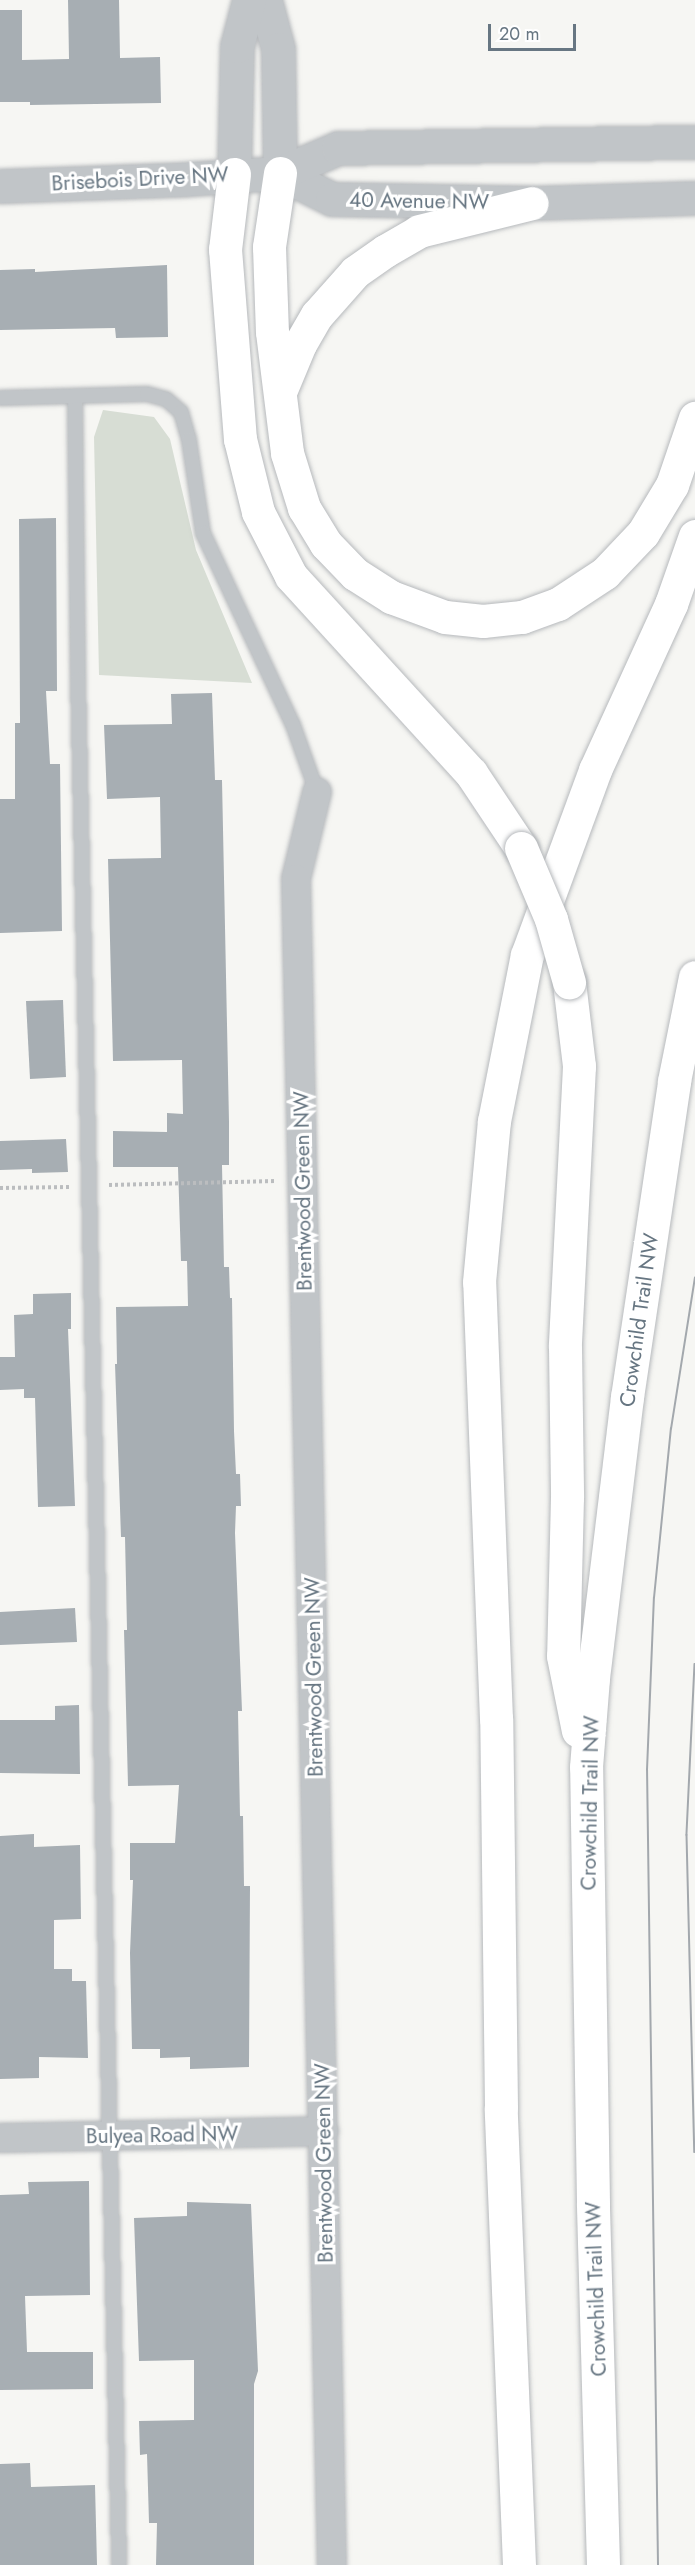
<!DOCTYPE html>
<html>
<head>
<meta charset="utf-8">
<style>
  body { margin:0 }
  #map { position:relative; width:695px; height:2565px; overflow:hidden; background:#f6f6f3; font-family:Jost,sans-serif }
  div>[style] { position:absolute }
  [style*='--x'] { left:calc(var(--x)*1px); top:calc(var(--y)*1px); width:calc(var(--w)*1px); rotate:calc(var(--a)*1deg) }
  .green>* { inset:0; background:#d7ddd4 }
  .building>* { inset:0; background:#a7aeb3 }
  .path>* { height:4px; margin-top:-2px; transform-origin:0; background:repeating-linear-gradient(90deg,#bbbdbf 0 3px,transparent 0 6px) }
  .roads { filter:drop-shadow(0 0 2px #b6b9bc) drop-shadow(0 0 2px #b6b9bc) }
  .service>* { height:14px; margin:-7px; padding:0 7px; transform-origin:7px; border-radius:7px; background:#c1c5c8 }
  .minor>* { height:28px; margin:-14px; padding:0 14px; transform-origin:14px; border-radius:14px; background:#c1c5c8 }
  .tertiary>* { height:33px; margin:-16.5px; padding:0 16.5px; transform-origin:16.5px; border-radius:16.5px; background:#c1c5c8 }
  .motorway>* { height:33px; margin:-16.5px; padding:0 16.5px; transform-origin:16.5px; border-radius:16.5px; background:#fff }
  .tram>* { height:1.5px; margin:-0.75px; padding:0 0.75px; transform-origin:0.75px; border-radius:0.75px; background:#a3a8ad }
  .bridges { filter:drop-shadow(0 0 2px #b6b9bc) drop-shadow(0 0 2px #b6b9bc) }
  .motorway-bridge>* { height:33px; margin:-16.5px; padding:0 16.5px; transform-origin:16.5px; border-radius:16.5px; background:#fff }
  span { translate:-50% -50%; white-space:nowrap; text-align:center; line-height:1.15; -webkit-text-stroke:6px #fff; paint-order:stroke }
  .street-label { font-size:21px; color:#677682 }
  .scale { position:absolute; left:488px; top:24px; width:88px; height:27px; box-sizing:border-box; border:3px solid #677682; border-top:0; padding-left:8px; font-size:18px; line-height:21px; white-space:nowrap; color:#677682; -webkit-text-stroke:4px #fff; paint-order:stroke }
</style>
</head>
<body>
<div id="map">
  <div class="green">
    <div style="clip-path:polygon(103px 410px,154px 417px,170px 439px,196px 550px,252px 683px,99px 675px,94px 437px)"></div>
  </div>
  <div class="building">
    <div style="clip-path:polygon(68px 0,119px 0,120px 58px,160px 57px,161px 103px,30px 105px,30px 102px,0 102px,0 10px,22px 10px,22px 60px,69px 59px)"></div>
    <div style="clip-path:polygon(167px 265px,168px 337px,116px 338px,115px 328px,0 330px,0 270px,35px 269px,35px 272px)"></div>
    <div style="clip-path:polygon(56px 518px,57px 691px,46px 691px,50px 764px,60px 764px,62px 931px,0 933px,0 799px,15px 799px,15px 723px,20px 723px,19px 519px)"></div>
    <div style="clip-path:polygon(212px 693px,215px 780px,222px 780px,229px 1122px,229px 1165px,222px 1165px,224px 1267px,229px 1267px,230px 1298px,232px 1298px,234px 1431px,236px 1474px,240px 1474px,241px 1506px,236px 1506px,235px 1533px,242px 1711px,238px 1711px,240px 1816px,243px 1816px,244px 1886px,250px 1886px,249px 2067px,190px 2069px,190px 2057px,160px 2058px,160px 2049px,132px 2049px,130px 1953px,133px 1880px,130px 1880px,130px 1843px,175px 1843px,179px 1785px,128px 1786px,124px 1630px,127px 1630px,125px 1537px,121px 1537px,115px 1364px,117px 1364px,116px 1307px,188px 1306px,187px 1261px,181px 1261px,178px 1167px,113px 1167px,113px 1131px,167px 1132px,167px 1113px,183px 1114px,182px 1060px,113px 1061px,108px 859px,161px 858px,160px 797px,107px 799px,104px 725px,172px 724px,171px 694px)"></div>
    <div style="clip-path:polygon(63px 1000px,66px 1077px,30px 1079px,26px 1001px)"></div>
    <div style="clip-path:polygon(66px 1139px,68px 1172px,32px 1173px,32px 1169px,0 1170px,0 1141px)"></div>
    <div style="clip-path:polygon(71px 1293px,71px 1329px,68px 1329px,75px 1506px,38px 1507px,35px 1398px,24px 1398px,24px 1389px,0 1390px,0 1357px,15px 1357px,14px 1315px,33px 1314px,33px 1294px)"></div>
    <div style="clip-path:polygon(75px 1608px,77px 1642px,0 1645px,0 1612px)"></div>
    <div style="clip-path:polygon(79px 1705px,80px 1774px,0 1773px,0 1720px,55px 1720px,55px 1706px)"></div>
    <div style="clip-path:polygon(34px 1834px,34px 1847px,80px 1845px,81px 1919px,54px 1920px,54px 1969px,72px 1969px,72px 1981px,86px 1981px,88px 2058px,39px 2057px,39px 2078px,0 2079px,0 1836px)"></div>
    <div style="clip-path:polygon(89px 2181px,90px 2295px,25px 2296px,27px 2352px,93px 2352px,93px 2389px,0 2390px,0 2195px,29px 2194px,28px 2182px)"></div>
    <div style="clip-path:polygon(187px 2202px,251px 2204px,258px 2371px,254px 2384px,254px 2565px,156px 2565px,157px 2523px,149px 2523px,147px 2454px,140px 2455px,139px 2421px,194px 2420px,194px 2360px,139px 2361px,134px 2218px,187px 2216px)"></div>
    <div style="clip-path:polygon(30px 2463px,31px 2487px,95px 2485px,97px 2565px,0 2565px,0 2464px)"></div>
  </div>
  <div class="path">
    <div style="--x:109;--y:1185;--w:167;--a:-1.4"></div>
    <div style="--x:0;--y:1188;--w:69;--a:-0.8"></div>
  </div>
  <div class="roads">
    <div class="service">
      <div style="--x:75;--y:396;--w:283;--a:89.4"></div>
      <div style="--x:78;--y:679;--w:1886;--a:88.75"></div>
      <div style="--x:0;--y:398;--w:147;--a:-1.6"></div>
      <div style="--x:147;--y:394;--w:20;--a:15"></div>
      <div style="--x:166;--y:399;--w:20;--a:41"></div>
      <div style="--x:181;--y:412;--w:29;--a:74"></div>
      <div style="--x:189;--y:440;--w:94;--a:81.4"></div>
      <div style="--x:203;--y:533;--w:212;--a:64.9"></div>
      <div style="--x:293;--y:725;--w:71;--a:70.3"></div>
    </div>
    <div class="minor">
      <div style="--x:317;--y:792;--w:89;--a:103.6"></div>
      <div style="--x:296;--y:879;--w:1686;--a:88.78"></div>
      <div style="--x:0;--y:2138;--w:324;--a:-1.2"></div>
    </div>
    <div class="tertiary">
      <div style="--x:265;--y:0;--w:51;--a:75.1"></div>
      <div style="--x:278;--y:49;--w:124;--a:89.1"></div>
      <div style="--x:280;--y:173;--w:58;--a:26.6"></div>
      <div style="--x:332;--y:199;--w:200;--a:1.1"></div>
      <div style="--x:532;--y:203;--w:163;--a:-1.8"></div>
      <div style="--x:234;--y:174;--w:128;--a:-88.7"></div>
      <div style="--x:237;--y:46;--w:48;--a:-75.4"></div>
      <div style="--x:0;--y:186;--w:187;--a:-2.1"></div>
      <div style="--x:187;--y:179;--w:93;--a:-3.7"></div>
      <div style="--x:280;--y:173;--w:63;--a:-23.3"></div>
      <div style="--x:338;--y:148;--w:357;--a:-1"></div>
    </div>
    <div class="motorway">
      <div style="--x:280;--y:173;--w:75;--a:98.5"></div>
      <div style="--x:269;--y:247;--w:85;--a:88"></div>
      <div style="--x:272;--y:332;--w:122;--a:82.9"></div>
      <div style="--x:287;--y:453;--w:58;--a:72.8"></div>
      <div style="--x:304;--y:508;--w:42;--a:58.6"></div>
      <div style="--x:326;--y:544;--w:42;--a:46"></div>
      <div style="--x:355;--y:574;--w:43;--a:32.6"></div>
      <div style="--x:391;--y:597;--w:58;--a:20.3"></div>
      <div style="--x:445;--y:617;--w:38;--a:6"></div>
      <div style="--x:483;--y:621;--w:39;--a:-6"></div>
      <div style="--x:522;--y:617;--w:38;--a:-20"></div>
      <div style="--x:558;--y:604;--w:56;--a:-33.4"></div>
      <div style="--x:605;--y:573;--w:55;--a:-46.5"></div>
      <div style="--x:643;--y:533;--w:56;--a:-58.9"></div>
      <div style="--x:672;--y:485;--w:71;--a:-71.1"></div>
      <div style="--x:234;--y:174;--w:76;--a:96.8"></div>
      <div style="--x:225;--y:249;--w:191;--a:85.5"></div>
      <div style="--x:240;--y:439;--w:75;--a:76.1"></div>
      <div style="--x:258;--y:512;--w:72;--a:62.7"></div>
      <div style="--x:291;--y:576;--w:267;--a:47.6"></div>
      <div style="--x:471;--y:773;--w:90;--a:56.3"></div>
      <div style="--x:280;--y:392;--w:52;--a:-67.4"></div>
      <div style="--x:300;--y:344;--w:34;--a:-60"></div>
      <div style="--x:317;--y:315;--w:57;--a:-48.5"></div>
      <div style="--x:355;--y:272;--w:37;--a:-35"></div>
      <div style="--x:385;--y:251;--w:39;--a:-30"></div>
      <div style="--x:419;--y:231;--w:116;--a:-13.9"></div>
      <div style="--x:569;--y:982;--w:85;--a:83.2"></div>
      <div style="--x:579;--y:1066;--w:281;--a:92.9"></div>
      <div style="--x:565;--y:1347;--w:150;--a:89.2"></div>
      <div style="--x:567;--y:1497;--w:159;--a:91.4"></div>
      <div style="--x:563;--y:1656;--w:76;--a:78.7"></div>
      <div style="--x:519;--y:2565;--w:457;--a:-92.3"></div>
      <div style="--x:501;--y:2108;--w:389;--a:-90.7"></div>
      <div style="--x:496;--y:1719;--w:437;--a:-92.2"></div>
      <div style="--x:479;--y:1282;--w:162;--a:-84.7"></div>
      <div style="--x:494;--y:1121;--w:169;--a:-78.8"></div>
      <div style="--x:527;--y:955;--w:197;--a:-69.8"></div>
      <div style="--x:595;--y:770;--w:183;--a:-65.4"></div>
      <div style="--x:671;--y:604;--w:72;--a:-70.6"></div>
      <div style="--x:603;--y:2565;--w:362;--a:-91.6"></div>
      <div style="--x:593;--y:2203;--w:436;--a:-90.9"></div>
      <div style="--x:586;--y:1767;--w:89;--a:-85.5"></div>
      <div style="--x:593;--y:1678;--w:283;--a:-83.1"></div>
      <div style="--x:627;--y:1397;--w:319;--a:-81.5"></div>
      <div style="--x:674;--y:1081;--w:106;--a:-78.6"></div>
    </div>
  </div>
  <div class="tram">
    <div style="--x:695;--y:1664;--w:171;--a:92.7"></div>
    <div style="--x:687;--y:1835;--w:317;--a:88.6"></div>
    <div style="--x:658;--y:2565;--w:795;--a:-90.79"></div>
    <div style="--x:647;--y:1770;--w:172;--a:-87.7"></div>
    <div style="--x:654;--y:1598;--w:170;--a:-84.3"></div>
    <div style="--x:671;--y:1429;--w:153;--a:-81"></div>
  </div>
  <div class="bridges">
    <div class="motorway-bridge">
      <div style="--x:521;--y:848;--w:77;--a:67.1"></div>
      <div style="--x:551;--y:919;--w:66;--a:74.1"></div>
    </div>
  </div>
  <div class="street-label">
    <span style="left:140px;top:179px;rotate:-3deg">Brisebois Drive NW</span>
    <span style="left:419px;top:201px;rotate:1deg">40 Avenue NW</span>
    <span style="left:303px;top:1191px;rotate:-91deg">Brentwood Green NW</span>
    <span style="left:639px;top:1320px;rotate:-82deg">Crowchild Trail NW</span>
    <span style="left:314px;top:1677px;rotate:-91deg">Brentwood Green NW</span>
    <span style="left:590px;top:1803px;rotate:-89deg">Crowchild Trail NW</span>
    <span style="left:162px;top:2135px;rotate:-1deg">Bulyea Road NW</span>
    <span style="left:324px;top:2163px;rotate:-91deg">Brentwood Green NW</span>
    <span style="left:596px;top:2289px;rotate:-92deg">Crowchild Trail NW</span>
  </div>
  <div class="scale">20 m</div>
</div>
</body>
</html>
